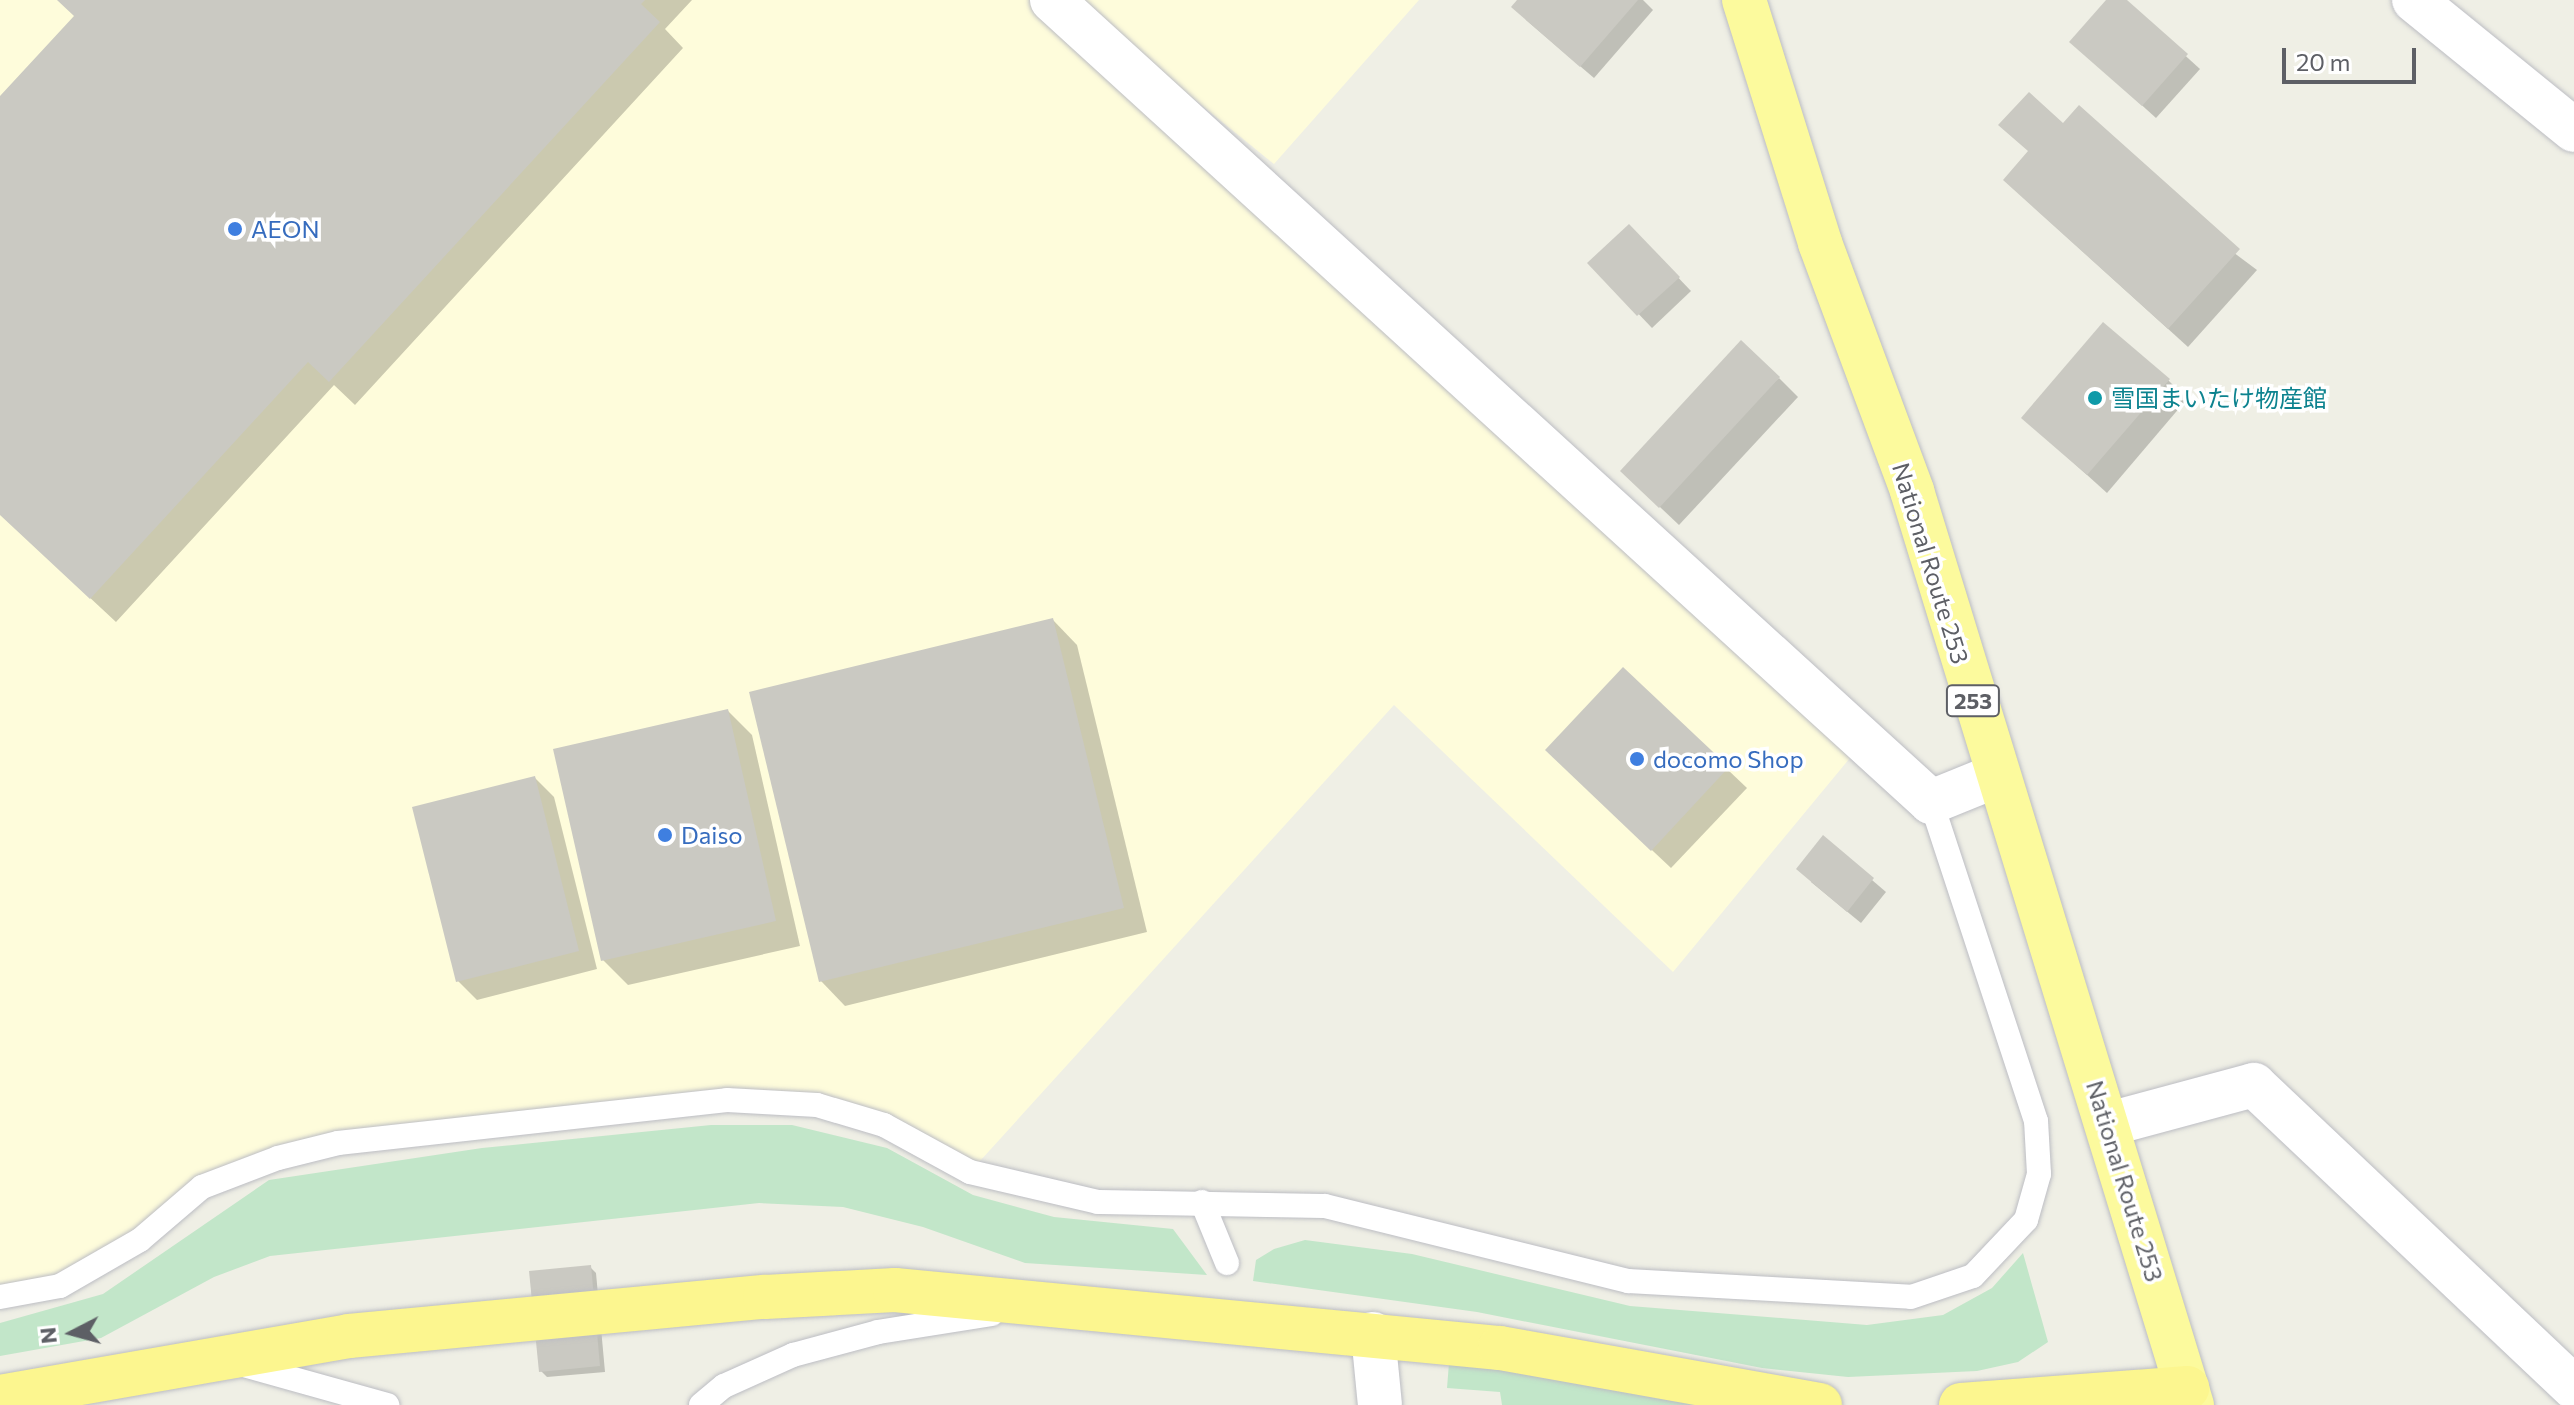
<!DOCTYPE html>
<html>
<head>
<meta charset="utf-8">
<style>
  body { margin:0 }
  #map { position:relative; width:2574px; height:1405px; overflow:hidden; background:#efefe5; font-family:Commissioner,"Noto Sans JP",sans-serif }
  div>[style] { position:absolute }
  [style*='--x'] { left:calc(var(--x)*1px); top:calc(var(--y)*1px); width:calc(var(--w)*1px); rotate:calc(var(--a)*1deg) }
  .commercial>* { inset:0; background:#fefcdb }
  .green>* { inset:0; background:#c2e6c9 }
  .shadow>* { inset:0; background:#0003 }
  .building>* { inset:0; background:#cac9c2 }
  .roads { filter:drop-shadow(0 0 2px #bcbdc3) drop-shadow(0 0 2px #bcbdc3) }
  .service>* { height:24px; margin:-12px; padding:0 12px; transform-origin:12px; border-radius:12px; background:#fff }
  .minor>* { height:44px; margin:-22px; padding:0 22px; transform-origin:22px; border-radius:22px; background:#fff }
  .trunk>* { height:44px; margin:-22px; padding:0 22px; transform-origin:22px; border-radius:22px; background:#fcfa9d }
  .motorway>* { height:44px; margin:-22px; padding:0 22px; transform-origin:22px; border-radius:22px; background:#fcf68f }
  .dots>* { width:22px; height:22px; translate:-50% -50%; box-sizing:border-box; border:4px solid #fff; border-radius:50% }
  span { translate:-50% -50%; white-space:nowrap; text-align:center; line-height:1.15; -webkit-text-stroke:7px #fff; paint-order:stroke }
  .shield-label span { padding:2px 6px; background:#fff; border:2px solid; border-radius:6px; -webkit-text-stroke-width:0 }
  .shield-label { font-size:22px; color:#5d5f65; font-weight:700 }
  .shop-label { font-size:24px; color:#366cbe }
  .left { translate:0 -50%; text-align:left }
  .culture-label { font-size:24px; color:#0d838f }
  .street-label { font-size:24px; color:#5d5f65 }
  .north { position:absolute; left:32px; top:1293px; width:80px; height:80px; -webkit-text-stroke:6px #fff; paint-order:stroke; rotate:264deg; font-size:22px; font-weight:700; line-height:32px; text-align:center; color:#5d5f65 }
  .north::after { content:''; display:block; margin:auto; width:28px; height:36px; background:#5d5f65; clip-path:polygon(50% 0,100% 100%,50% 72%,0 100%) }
  .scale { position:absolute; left:2282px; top:48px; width:134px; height:36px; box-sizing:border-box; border:4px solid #5d5f65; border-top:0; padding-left:10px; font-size:24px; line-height:28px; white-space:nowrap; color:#5d5f65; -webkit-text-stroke:6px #fff; paint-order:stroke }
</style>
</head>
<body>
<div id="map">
  <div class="commercial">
    <div style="clip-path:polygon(0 0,1052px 0,1864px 741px,1673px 972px,1394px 705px,970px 1172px,817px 1105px,338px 1143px,202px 1187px,60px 1286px,0 1297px)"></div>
    <div style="clip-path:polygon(1072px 0,1419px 0,1274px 164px)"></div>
  </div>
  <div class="green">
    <div style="clip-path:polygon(711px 1125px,792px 1125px,887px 1148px,973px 1195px,1054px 1217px,1173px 1229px,1207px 1275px,1025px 1263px,923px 1227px,843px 1207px,759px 1203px,270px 1256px,214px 1277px,101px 1338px,0 1356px,0 1323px,103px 1294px,269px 1180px,482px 1148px)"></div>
    <div style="clip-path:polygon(1305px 1240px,1412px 1254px,1630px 1306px,1867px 1325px,1943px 1315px,1992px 1288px,2023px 1253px,2048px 1342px,2018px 1362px,1977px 1371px,1848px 1377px,1762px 1368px,1477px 1312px,1253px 1281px,1256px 1260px,1274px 1249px)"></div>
    <div style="clip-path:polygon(1449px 1363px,1588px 1377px,1701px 1405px,1502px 1405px,1500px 1392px,1447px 1388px)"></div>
  </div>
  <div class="shadow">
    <div style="clip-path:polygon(58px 0,692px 0,665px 29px,683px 48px,355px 405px,334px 385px,116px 622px,0 514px,0 99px,76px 17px)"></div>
    <div style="clip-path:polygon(1520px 0,1643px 0,1653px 10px,1594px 78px,1526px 20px)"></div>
    <div style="clip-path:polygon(2109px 0,2124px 0,2200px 69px,2156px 118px,2085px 54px)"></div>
    <div style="clip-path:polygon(2063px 125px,2257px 270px,2188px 347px,2024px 198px,2030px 153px)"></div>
    <div style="clip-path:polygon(1629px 226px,1691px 291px,1652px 328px,1590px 263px)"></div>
    <div style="clip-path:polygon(1779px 378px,1798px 397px,1679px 525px,1642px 490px)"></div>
    <div style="clip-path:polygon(2168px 380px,2187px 399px,2107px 493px,2024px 418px)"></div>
    <div style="clip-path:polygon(1053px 620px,1077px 645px,1147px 932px,845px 1006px,821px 981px)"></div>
    <div style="clip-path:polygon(1623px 670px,1747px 788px,1671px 868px,1566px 769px)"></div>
    <div style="clip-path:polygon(728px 711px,752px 735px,800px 946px,628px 985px,603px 960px)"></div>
    <div style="clip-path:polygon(535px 778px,554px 797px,597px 969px,477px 1000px,458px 981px)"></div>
    <div style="clip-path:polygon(1823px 838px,1886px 892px,1861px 923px,1811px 882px)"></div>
    <div style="clip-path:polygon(590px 1267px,596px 1273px,605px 1372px,547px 1377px,541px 1371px)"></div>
  </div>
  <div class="building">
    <div style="clip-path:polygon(57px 0,645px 0,641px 4px,660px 22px,329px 382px,308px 362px,90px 599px,0 515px,0 96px,74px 16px)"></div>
    <div style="clip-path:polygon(1517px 0,1638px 0,1580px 67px,1511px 7px)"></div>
    <div style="clip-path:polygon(2106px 0,2127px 0,2188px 54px,2142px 106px,2069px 42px)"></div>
    <div style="clip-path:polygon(2029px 92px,2063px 123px,2079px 105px,2240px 249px,2168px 329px,2003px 180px,2028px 151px,1998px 125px)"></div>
    <div style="clip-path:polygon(1629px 224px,1680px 277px,1637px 316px,1587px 263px)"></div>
    <div style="clip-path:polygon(2103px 322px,2170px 379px,2087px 475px,2021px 418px)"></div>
    <div style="clip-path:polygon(1741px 340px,1780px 377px,1659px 508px,1620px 471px)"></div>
    <div style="clip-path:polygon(1053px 618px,1124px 908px,819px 982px,749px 692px)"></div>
    <div style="clip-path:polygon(1623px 667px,1729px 767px,1651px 851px,1545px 750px)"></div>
    <div style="clip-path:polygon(728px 709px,776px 921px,601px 961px,553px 749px)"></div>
    <div style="clip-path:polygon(535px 776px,579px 951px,456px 982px,412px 807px)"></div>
    <div style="clip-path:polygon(1823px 835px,1874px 878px,1847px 912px,1796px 869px)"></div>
    <div style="clip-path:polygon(591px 1265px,600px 1366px,539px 1372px,529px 1271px)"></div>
  </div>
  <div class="roads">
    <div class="service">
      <div style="--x:1202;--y:1202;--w:66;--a:67.7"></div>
      <div style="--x:0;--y:1297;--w:61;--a:-10.4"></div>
      <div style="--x:60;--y:1286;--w:92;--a:-29.9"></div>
      <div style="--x:140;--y:1240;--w:82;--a:-40.5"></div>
      <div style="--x:202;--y:1187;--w:81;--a:-20.9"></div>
      <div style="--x:278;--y:1158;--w:62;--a:-14"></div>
      <div style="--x:338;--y:1143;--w:391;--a:-6.3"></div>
      <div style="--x:727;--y:1100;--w:90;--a:3.2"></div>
      <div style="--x:817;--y:1105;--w:70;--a:16.6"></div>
      <div style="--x:884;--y:1125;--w:98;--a:28.7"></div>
      <div style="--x:970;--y:1172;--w:131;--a:13.2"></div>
      <div style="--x:1098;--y:1202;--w:227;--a:1"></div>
      <div style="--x:1325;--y:1206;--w:312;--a:13.9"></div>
      <div style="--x:1628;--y:1281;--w:283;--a:3.2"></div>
      <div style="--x:1911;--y:1297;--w:65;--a:-18.7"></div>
      <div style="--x:1973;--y:1276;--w:77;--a:-46.6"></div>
      <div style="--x:2026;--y:1220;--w:48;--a:-74.2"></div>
      <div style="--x:2039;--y:1174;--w:53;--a:-93.2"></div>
      <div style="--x:2036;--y:1121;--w:336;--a:-108.2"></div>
      <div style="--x:240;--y:1364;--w:153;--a:15.6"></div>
      <div style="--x:701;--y:1405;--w:30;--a:-40"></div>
      <div style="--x:724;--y:1386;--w:76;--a:-24.2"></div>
      <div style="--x:793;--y:1355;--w:88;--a:-15.1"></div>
      <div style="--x:878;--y:1332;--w:115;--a:-9"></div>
    </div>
    <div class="minor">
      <div style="--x:1052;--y:0;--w:1190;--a:42.38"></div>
      <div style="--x:1931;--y:802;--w:69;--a:-22.1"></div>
      <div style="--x:2414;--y:0;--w:206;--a:39.1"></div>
      <div style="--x:2109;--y:1124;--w:150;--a:-15.1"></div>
      <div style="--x:2254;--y:1085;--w:441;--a:43.4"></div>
      <div style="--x:1373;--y:1334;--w:71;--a:84.4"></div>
    </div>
    <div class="trunk">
      <div style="--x:1744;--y:0;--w:255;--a:72.6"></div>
      <div style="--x:1820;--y:243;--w:265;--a:69.6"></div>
      <div style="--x:1912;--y:491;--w:956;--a:72.97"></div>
    </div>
    <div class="motorway">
      <div style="--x:0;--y:1397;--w:354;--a:-9.9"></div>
      <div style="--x:349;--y:1336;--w:418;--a:-5.4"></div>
      <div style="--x:765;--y:1297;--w:130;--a:-3.1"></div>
      <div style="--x:895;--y:1290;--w:608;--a:5.48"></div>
      <div style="--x:1500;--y:1348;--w:325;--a:10.1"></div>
      <div style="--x:1961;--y:1405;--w:227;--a:-4.3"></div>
    </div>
  </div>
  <div class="dots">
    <div style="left:235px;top:229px;background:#3f7fe0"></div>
    <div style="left:2095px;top:398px;background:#0f9aa8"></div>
    <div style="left:1637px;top:759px;background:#3f7fe0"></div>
    <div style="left:665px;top:835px;background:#3f7fe0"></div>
  </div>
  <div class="shield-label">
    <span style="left:1973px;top:701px">253</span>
  </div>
  <div class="shop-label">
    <span class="left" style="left:251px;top:229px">AEON</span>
    <span class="left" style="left:1653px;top:759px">docomo Shop</span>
    <span class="left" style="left:681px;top:835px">Daiso</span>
  </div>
  <div class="culture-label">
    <span class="left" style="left:2111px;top:398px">雪国まいたけ物産館</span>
  </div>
  <div class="street-label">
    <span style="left:1931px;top:563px;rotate:73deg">National Route 253</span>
    <span style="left:2125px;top:1181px;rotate:73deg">National Route 253</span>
  </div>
  <div class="north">N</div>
  <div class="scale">20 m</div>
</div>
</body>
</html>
